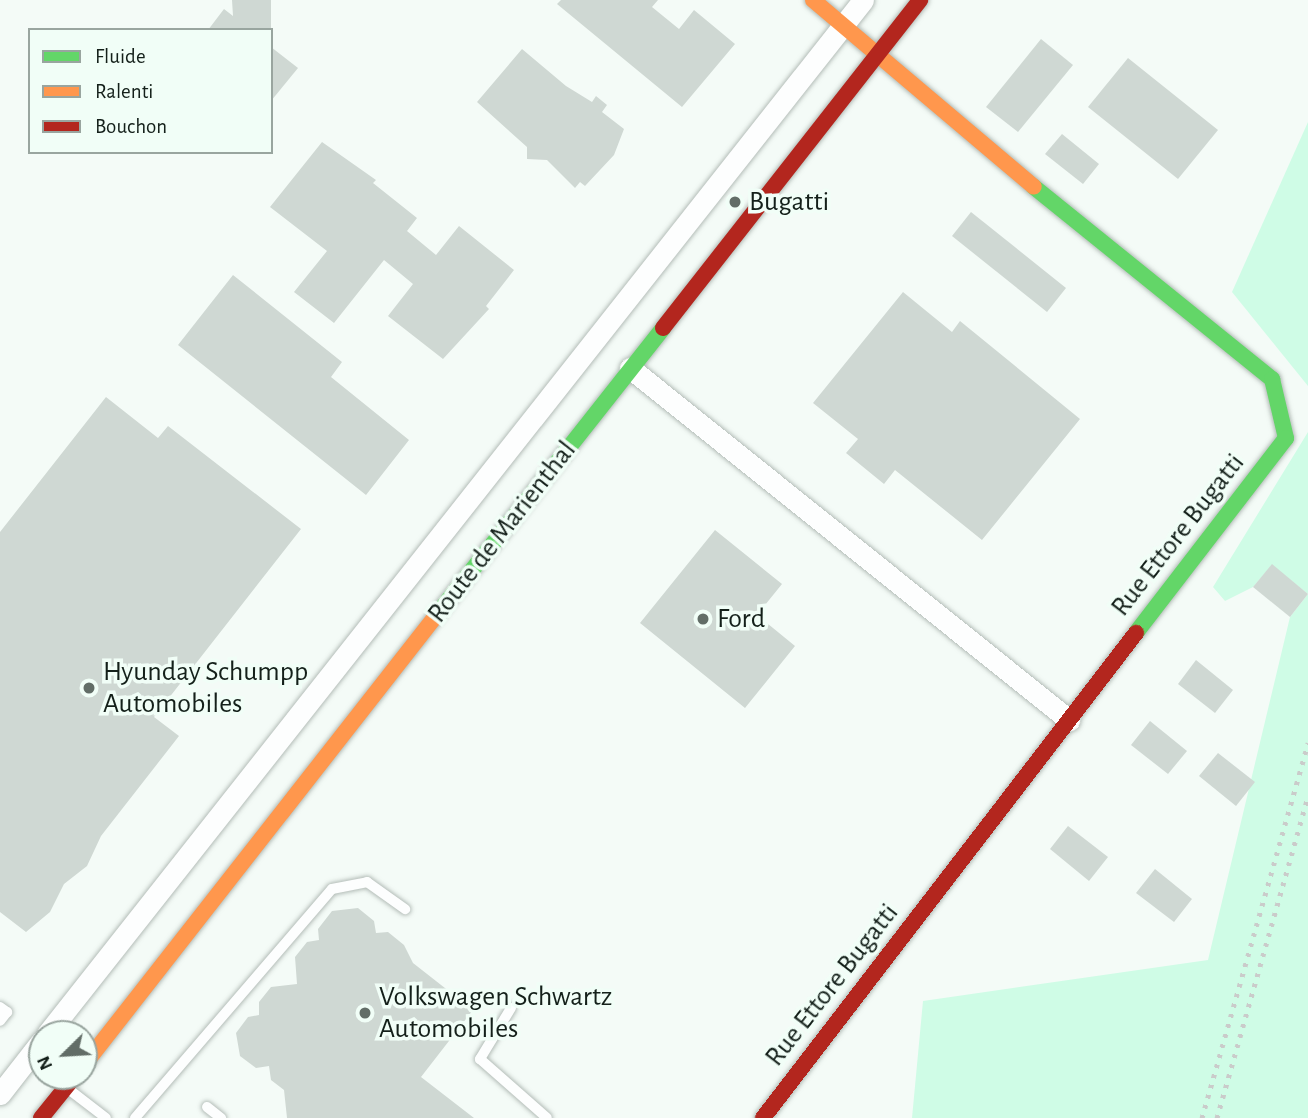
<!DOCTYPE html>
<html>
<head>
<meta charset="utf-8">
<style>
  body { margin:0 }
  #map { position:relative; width:1308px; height:1118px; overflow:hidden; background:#f4fbf7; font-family:"Alegreya Sans",sans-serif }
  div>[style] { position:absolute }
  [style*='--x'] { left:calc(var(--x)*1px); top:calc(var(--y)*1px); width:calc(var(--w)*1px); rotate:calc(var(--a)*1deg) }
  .green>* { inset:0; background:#cffce6 }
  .building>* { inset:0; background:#cfd8d3 }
  .roads { filter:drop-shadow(0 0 2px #b4bdb8) drop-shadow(0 0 2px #b4bdb8) }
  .lane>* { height:10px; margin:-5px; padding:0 5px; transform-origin:5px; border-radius:5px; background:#fdfefe }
  .street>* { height:21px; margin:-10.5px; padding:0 10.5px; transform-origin:10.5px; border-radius:10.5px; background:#fdfefe }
  .fast>* { height:16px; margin:-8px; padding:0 8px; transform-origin:8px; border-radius:8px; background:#63d668 }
  .slow>* { height:16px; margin:-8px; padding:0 8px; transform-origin:8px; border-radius:8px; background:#ff974d }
  .jam>* { height:16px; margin:-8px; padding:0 8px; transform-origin:8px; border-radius:8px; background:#b3261e }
  .rail>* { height:5px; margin-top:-2.5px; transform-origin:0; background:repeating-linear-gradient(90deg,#cacbca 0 3.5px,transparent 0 10.5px) }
  .dots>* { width:19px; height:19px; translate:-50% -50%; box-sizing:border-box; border:4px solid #f1fef7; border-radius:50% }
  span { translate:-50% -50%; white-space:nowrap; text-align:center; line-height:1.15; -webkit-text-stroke:7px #f1fef7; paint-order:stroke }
  .poi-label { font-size:28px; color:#14201a }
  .left { translate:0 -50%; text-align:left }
  .street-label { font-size:28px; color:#14201a }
  .legend { position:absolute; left:28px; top:28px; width:245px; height:126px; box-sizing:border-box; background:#f1fef7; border:2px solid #99a59f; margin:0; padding:9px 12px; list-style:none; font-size:21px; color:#14201a }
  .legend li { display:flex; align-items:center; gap:14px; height:35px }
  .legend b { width:35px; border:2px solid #99a59f }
  .north { position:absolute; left:28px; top:1020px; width:70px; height:70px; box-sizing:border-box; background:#f1fef7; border:2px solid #99a59f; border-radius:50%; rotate:246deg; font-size:19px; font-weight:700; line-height:28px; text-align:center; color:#14201a }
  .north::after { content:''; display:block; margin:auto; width:24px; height:32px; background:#626d67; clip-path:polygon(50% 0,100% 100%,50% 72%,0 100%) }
</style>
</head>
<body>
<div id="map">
  <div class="green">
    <div style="clip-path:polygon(1308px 122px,1308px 386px,1232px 292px)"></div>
    <div style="clip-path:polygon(1308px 432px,1308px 594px,1272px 565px,1253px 587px,1225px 601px,1213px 587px)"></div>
    <div style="clip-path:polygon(1308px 594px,1308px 1118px,912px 1118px,923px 1001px,1208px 960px,1290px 617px)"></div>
  </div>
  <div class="building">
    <div style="clip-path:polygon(232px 0,271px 0,271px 30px,208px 30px,224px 9px,233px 16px)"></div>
    <div style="clip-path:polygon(561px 0,658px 0,652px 7px,679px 29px,694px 10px,735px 44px,682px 107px,557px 4px)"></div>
    <div style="clip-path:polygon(1041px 39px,1073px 65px,1018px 132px,986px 107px)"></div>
    <div style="clip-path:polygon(271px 47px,298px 68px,271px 101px)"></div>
    <div style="clip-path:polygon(522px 49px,566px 86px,592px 102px,596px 96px,607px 105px,602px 112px,624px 129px,614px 155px,585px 186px,580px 182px,575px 188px,547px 160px,527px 159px,527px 147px,477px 102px)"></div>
    <div style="clip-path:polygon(1128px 58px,1218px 130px,1178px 179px,1088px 107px)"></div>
    <div style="clip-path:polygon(1062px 134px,1099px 164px,1083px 184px,1045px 154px)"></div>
    <div style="clip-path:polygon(322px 142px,376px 180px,373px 183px,417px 218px,407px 231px,436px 255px,459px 226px,514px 270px,486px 306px,489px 309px,443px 359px,388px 316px,413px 284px,384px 260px,334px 323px,294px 292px,327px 251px,270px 207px)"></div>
    <div style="clip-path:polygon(971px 212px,1066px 288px,1047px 312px,952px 236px)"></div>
    <div style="clip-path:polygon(233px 275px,342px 362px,331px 377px,409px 440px,366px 495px,178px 345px)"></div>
    <div style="clip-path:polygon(903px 292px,952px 332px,960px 321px,1080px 419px,982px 540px,895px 470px,884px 484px,846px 453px,858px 439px,813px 403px)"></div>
    <div style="clip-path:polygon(106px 397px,158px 438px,168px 426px,301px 529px,154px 717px,179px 736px,101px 836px,87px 866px,64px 884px,50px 912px,26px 932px,0 912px,0 532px)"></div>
    <div style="clip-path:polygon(715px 530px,782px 584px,757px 615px,795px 646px,745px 708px,640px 623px)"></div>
    <div style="clip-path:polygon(1272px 564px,1308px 594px,1290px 617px,1253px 587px)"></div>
    <div style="clip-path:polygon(1196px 660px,1233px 690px,1215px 713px,1178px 684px)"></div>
    <div style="clip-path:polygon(1150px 721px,1187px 751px,1168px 774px,1131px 745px)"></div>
    <div style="clip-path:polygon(1218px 753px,1255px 782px,1236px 806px,1199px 776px)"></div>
    <div style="clip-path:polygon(1068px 826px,1108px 857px,1089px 881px,1050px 849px)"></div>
    <div style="clip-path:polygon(1155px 869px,1192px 899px,1174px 922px,1136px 893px)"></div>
    <div style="clip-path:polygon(358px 908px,374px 921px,376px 933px,388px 932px,404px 945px,413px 963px,473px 1010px,421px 1077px,474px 1118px,287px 1118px,284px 1090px,271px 1080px,269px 1066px,256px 1068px,240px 1056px,236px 1033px,248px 1017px,259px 1015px,259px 1002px,271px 987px,297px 984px,295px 957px,307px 942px,319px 940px,318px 929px,332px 911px)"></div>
  </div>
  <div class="roads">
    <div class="lane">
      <div style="--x:0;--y:1007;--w:9;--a:36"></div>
      <div style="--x:7;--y:1012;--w:11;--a:128"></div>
      <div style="--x:511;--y:1008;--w:60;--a:121.3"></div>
      <div style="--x:480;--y:1059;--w:89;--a:41.4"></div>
      <div style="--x:67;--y:1088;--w:49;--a:37.6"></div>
      <div style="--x:207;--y:1107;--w:18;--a:38"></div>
      <div style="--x:135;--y:1118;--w:302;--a:-49.3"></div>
      <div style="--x:332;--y:889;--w:36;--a:-11"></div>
      <div style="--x:367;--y:882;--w:47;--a:35.4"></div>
    </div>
    <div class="street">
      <div style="--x:630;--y:368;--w:563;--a:38.72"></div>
      <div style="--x:47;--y:1034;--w:1317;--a:-51.72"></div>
      <div style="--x:0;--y:1094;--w:68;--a:-52.1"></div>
    </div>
    <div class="fast">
      <div style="--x:1034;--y:187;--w:306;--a:38.9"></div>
      <div style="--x:1272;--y:379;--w:61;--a:76.7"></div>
      <div style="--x:1286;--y:438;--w:246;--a:127.6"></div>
      <div style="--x:435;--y:617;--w:368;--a:-51.7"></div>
    </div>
    <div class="slow">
      <div style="--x:813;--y:0;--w:289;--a:40.2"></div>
      <div style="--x:84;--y:1065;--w:569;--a:-51.92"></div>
    </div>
    <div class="jam">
      <div style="--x:663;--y:328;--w:417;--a:-51.9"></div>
      <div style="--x:41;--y:1118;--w:54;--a:-51"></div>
      <div style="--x:763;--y:1118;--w:612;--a:-52.44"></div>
    </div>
  </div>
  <div class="rail">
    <div style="--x:1202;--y:1118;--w:390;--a:-74.2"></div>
    <div style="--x:1217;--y:1118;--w:334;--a:-74.2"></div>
  </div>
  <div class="dots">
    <div style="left:735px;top:202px;background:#626d67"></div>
    <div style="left:703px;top:619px;background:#626d67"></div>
    <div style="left:89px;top:688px;background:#626d67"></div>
    <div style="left:365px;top:1013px;background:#626d67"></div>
  </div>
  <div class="poi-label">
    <span class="left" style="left:749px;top:202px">Bugatti</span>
    <span class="left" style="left:717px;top:619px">Ford</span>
    <span class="left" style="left:103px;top:688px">Hyunday Schumpp<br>Automobiles</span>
    <span class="left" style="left:379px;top:1013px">Volkswagen Schwartz<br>Automobiles</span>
  </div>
  <div class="street-label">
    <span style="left:502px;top:532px;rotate:-52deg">Route de Marienthal</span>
    <span style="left:1178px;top:535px;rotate:-52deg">Rue Ettore Bugatti</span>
    <span style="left:832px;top:985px;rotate:-52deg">Rue Ettore Bugatti</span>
  </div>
  <ul class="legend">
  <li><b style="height:9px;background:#63d668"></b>Fluide</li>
  <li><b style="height:9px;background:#ff974d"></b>Ralenti</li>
  <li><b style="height:9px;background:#b3261e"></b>Bouchon</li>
  </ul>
  <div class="north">N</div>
</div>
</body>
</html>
